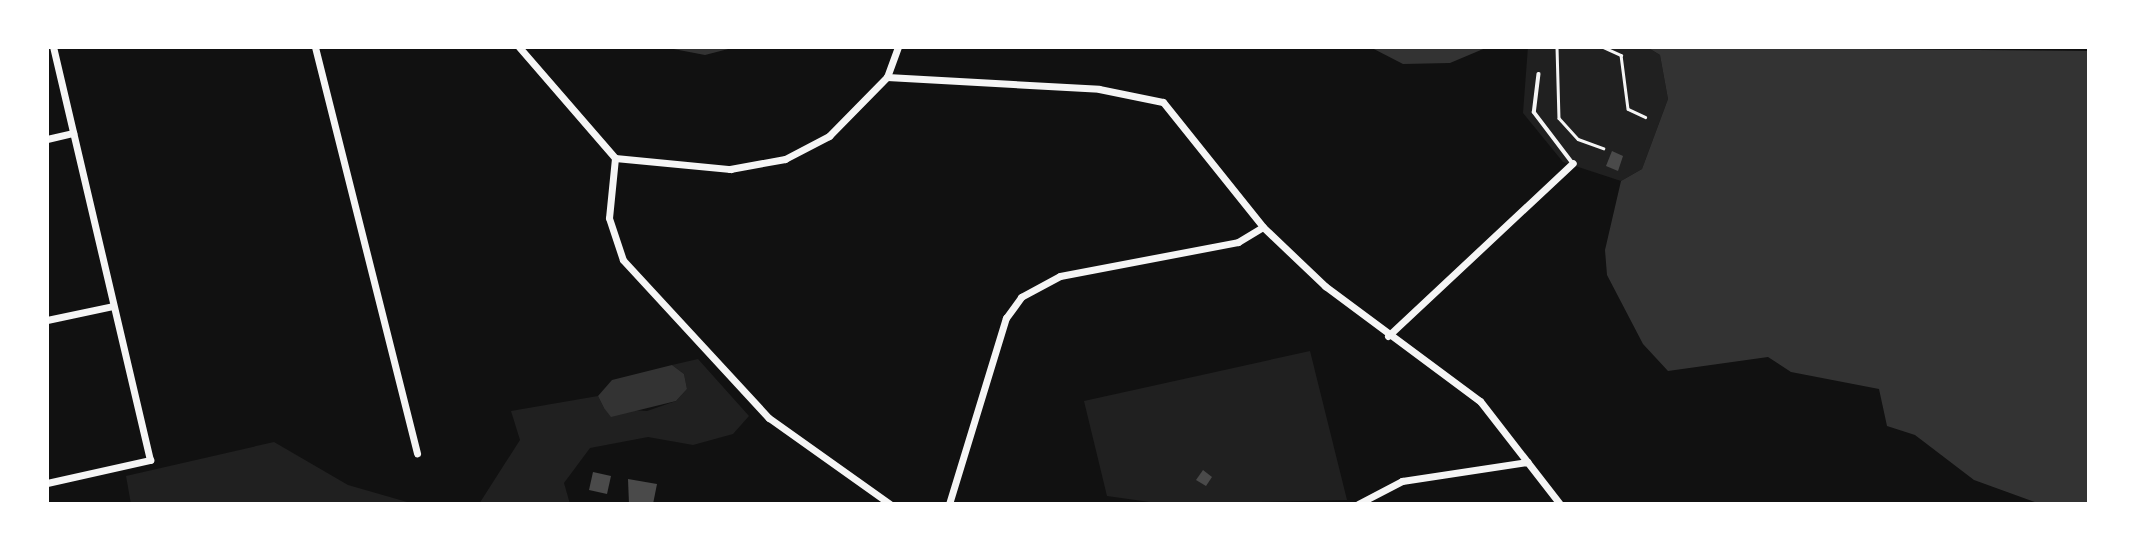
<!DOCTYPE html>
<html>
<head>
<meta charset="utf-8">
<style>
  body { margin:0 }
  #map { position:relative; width:2136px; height:551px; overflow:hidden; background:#111; font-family:"PT Sans Narrow",sans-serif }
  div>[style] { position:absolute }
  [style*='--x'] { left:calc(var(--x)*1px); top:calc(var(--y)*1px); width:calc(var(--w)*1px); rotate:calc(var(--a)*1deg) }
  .green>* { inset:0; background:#202020 }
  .water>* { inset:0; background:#333 }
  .building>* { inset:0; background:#4a4a4a }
  .path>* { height:2.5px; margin:-1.25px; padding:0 1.25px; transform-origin:1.25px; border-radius:1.25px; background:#f5f5f5 }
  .service>* { height:3.5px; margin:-1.75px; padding:0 1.75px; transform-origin:1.75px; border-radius:1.75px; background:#f5f5f5 }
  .minor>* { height:7px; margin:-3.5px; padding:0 3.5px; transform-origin:3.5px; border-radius:3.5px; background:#f5f5f5 }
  span { translate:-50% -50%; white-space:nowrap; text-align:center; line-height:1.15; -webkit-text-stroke:5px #fff; paint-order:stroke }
  .frame { position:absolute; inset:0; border:49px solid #fff; pointer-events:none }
</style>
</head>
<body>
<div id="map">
  <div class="green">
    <div style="clip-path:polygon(1528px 47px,1647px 47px,1660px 55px,1668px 99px,1642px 169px,1621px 181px,1563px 162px,1523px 113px)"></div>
    <div style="clip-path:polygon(1310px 351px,1347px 500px,1164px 504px,1107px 496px,1084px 401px)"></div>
    <div style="clip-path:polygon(698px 359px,749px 416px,733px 434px,693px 445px,648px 437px,590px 448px,564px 483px,570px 504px,479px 504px,520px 440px,511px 411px,598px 396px,604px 408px,647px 411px,676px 401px,687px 389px,684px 374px,672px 365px)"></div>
    <div style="clip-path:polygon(274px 442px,348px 485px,414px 504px,131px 504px,126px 476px)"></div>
  </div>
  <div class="water">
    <div style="clip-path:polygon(663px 47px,736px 47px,705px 55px)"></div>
    <div style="clip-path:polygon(1370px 47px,1488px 47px,1450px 63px,1403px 64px)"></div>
    <div style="clip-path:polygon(1647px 47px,2089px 51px,2089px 504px,2040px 504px,1974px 480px,1915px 435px,1887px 426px,1879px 389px,1791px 372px,1768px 357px,1668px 371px,1643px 344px,1607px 275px,1605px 250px,1621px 181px,1642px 169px,1668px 99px,1660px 55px)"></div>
    <div style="clip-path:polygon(672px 365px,684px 374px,687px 389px,676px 401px,611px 417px,604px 408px,598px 396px,612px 380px)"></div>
  </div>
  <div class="building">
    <div style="clip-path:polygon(1612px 151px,1623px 156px,1618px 171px,1606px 166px)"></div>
    <div style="clip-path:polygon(1203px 470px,1212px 477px,1206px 486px,1196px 480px)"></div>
    <div style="clip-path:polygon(593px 472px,611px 476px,607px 494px,589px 490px)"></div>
    <div style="clip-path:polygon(628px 479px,657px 484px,653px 504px,629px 504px)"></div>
  </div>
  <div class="path">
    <div style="--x:1557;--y:47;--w:71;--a:88.4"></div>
    <div style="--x:1559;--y:118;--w:28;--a:48"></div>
    <div style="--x:1578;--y:139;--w:27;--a:20"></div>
    <div style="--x:1603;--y:47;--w:20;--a:24"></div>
    <div style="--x:1621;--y:55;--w:54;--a:82.6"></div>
    <div style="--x:1628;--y:109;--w:19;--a:25"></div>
  </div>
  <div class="service">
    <div style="--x:1539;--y:74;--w:38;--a:97"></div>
    <div style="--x:1534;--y:112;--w:63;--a:52.8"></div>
  </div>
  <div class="minor">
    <div style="--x:315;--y:47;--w:419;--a:75.9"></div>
    <div style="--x:519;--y:47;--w:147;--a:49.1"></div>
    <div style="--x:615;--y:158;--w:116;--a:5.5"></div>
    <div style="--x:730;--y:169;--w:56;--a:-10.3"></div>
    <div style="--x:785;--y:159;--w:50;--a:-27.6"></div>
    <div style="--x:829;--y:136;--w:83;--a:-45.5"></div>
    <div style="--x:887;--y:77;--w:32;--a:-70"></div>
    <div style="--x:887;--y:77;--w:212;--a:3.2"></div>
    <div style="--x:1099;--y:89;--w:65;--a:11.5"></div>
    <div style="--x:1163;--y:102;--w:160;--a:51.3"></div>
    <div style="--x:1263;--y:227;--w:86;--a:43.6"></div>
    <div style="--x:1325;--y:286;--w:193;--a:36.6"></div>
    <div style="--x:1480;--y:401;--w:130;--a:52.2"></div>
    <div style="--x:47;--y:139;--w:27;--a:-13"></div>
    <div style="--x:615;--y:158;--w:60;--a:95.7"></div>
    <div style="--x:609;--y:218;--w:44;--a:71.6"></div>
    <div style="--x:623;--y:260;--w:215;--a:47.3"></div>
    <div style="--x:769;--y:418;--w:148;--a:35.4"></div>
    <div style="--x:47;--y:320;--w:67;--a:-12"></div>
    <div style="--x:1388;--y:336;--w:253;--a:-43.1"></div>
    <div style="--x:47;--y:483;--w:106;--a:-12.6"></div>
    <div style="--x:150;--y:460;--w:424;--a:-103.2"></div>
    <div style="--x:949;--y:504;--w:195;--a:-73"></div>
    <div style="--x:1006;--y:318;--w:26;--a:-54"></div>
    <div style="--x:1021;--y:297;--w:44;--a:-28.3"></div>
    <div style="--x:1060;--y:276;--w:181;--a:-10.8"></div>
    <div style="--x:1238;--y:242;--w:29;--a:-31"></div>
    <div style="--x:1358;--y:504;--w:50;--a:-27.6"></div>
    <div style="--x:1402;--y:481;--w:127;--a:-8.6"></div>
  </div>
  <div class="frame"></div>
</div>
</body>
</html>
